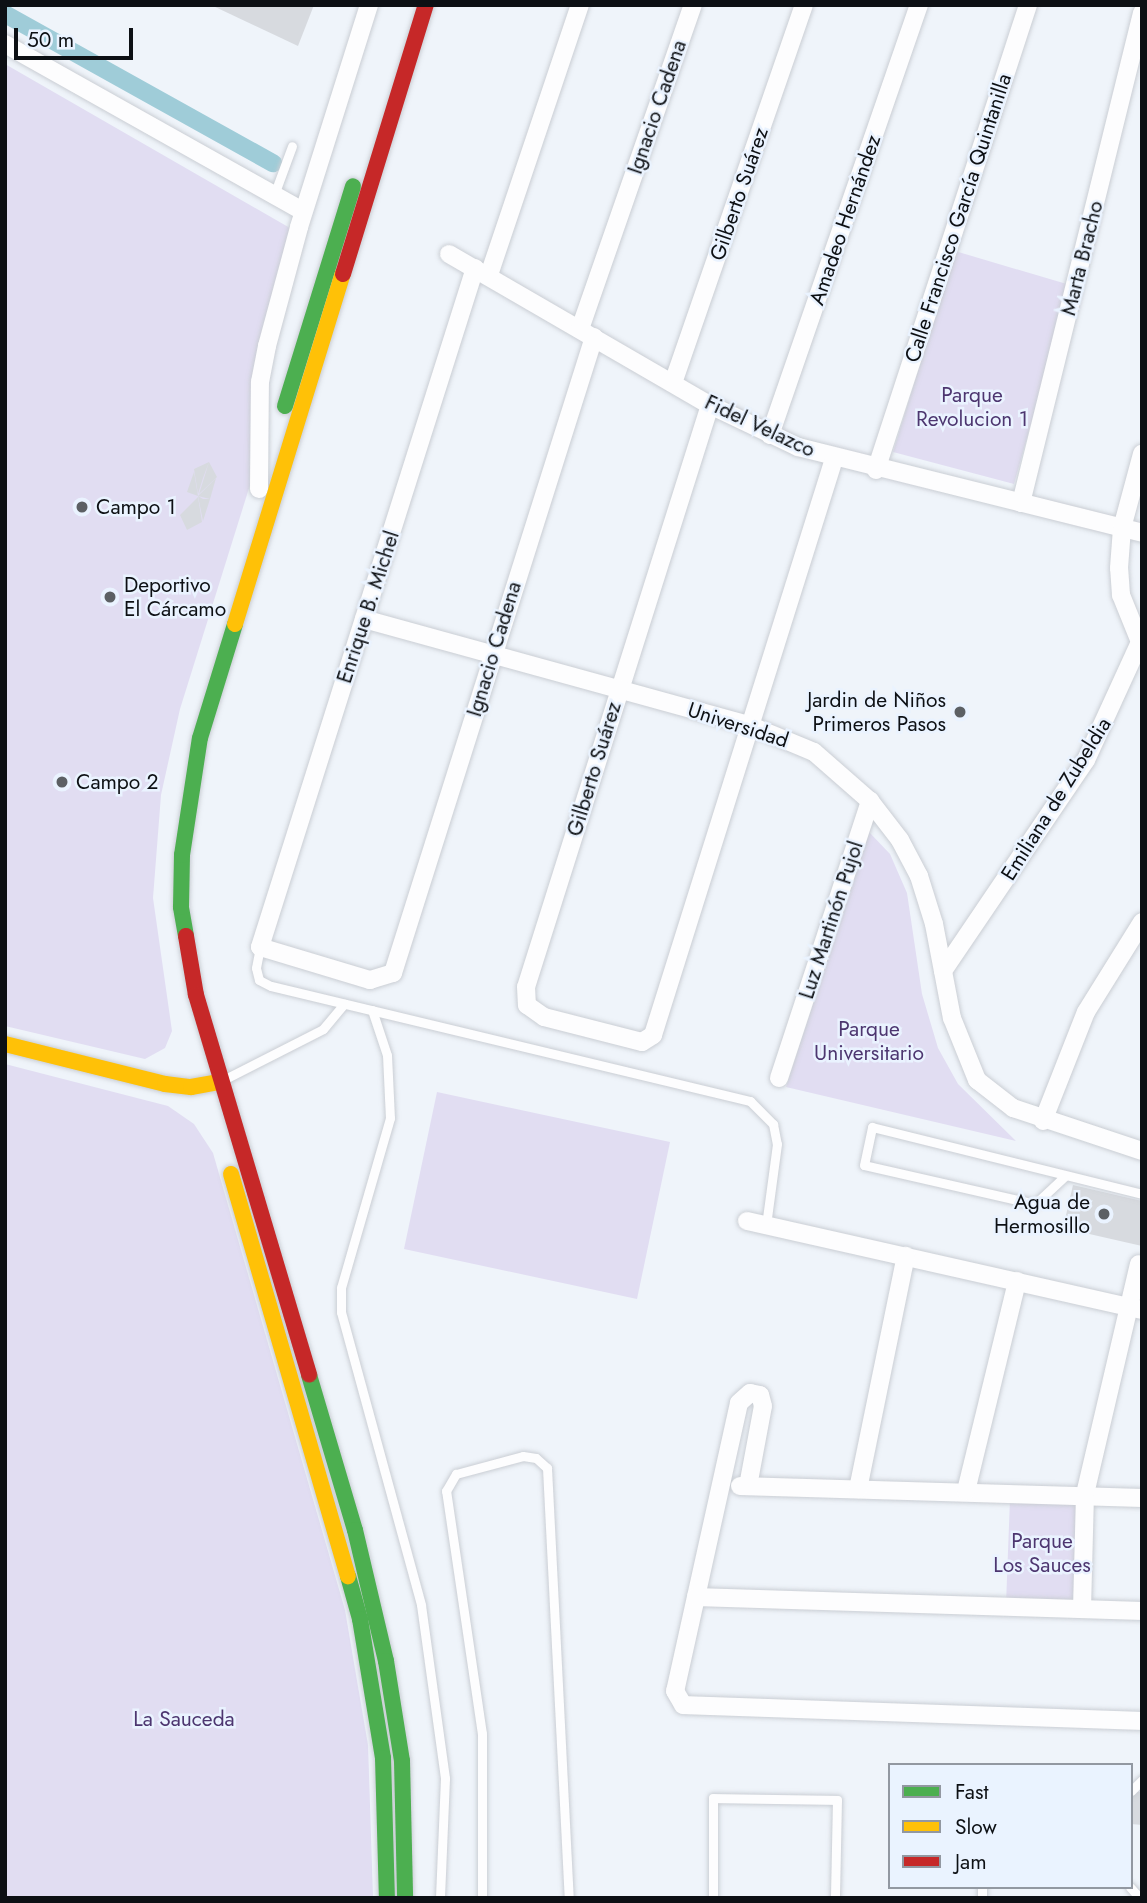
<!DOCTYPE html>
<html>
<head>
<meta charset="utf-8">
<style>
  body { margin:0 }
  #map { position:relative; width:1147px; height:1903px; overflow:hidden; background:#eff4fa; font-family:Jost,sans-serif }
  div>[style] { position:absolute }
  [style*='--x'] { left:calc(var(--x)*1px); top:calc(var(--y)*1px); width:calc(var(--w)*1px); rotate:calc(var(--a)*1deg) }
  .green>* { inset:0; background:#e1ddf2 }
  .canal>* { height:18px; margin:-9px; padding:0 9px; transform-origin:9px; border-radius:9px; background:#9fccd8 }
  .building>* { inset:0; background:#d7dadf }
  .roads { filter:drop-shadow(0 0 2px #caced4) drop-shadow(0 0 2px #caced4) }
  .lane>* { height:9px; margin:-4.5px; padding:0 4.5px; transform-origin:4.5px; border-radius:4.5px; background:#fdfdfe }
  .street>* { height:18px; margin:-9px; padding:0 9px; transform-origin:9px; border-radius:9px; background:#fdfdfe }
  .fast>* { height:16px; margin:-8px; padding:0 8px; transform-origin:8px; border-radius:8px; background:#4caf50 }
  .slow>* { height:16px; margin:-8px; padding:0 8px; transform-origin:8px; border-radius:8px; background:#ffc107 }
  .jam>* { height:16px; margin:-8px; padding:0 8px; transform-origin:8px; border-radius:8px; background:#c62828 }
  .dots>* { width:19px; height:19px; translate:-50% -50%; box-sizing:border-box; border:4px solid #eaf3ff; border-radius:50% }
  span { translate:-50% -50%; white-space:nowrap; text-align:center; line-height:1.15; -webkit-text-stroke:5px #eaf3ff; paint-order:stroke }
  .street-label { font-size:21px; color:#0d1014 }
  .park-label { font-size:21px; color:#4d3670 }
  .poi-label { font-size:21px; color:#0d1014 }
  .left { translate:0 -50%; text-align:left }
  .right { translate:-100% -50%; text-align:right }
  .frame { position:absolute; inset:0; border:7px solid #0d1014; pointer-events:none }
  .legend { position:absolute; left:888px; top:1763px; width:245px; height:126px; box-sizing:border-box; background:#eaf3ff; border:2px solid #9298a1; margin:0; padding:9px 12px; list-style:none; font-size:21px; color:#0d1014 }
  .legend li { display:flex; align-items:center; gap:14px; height:35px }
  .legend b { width:35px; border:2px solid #9298a1 }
  .scale { position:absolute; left:14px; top:28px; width:119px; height:32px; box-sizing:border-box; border:4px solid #0d1014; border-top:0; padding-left:9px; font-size:21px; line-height:24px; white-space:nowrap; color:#0d1014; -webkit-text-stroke:5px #eaf3ff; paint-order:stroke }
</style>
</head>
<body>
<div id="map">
  <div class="green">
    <div style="clip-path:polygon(5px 64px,290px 228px,254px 376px,250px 485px,180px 709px,161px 795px,153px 898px,172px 1031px,165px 1048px,145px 1059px,5px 1026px)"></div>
    <div style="clip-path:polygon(955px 251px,1070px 285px,1014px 484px,893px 452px)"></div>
    <div style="clip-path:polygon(869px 832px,890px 854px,907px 893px,922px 994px,938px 1048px,958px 1084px,1016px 1141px,786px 1087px)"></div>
    <div style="clip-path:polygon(5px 1064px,168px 1106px,194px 1124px,213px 1153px,345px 1610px,368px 1745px,373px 1898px,5px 1898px)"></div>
    <div style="clip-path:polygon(437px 1092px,670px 1142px,637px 1299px,404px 1249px)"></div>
    <div style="clip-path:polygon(1010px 1499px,1079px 1501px,1075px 1606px,1006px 1604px)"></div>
  </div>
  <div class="canal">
    <div style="--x:5;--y:14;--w:307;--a:29.1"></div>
  </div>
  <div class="building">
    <div style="clip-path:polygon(211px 5px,314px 5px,298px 46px)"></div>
    <div style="clip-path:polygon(209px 462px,203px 478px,198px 494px,194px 469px,209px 462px,217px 477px,199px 494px)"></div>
    <div style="clip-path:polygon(194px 472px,198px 496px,216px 478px,210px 499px,198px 496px,203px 499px,210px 499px,203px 521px,198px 496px,187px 492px)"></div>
    <div style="clip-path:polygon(198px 497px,202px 522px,187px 530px,180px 515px,198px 497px,187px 530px)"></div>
    <div style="clip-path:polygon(1073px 1185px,1142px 1201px,1142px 1246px,1063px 1228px)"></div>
    <div style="clip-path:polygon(1132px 1792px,1142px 1792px,1142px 1825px,1131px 1824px)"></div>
  </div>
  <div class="roads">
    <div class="lane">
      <div style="--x:274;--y:195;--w:52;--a:-69.8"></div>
      <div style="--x:260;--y:947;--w:21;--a:101"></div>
      <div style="--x:256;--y:968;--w:12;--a:76"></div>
      <div style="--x:259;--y:980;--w:13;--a:27"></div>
      <div style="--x:271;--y:986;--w:493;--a:13.5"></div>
      <div style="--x:750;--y:1101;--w:33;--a:45"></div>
      <div style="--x:773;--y:1124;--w:20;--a:79"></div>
      <div style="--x:777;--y:1144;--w:82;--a:97.7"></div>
      <div style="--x:372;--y:1010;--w:47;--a:71.6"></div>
      <div style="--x:387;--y:1055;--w:63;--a:87.3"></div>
      <div style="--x:390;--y:1118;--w:177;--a:106.1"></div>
      <div style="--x:341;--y:1288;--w:24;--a:90"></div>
      <div style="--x:341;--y:1312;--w:304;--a:74.7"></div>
      <div style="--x:421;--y:1605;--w:175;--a:82.1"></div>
      <div style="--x:445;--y:1778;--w:120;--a:92.4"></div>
      <div style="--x:223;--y:1080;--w:112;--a:-27"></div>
      <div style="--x:323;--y:1029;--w:33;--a:-50"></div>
      <div style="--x:1065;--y:1176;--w:41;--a:137"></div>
      <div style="--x:1035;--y:1204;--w:175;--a:-167.2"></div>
      <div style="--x:864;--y:1165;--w:39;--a:-78"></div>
      <div style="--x:872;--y:1127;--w:278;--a:13.9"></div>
      <div style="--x:1131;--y:1791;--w:16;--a:-45"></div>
      <div style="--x:1130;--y:1887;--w:15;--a:48"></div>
      <div style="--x:482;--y:1898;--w:164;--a:-90"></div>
      <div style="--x:482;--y:1734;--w:246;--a:-98.4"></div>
      <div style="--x:446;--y:1491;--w:20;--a:-60"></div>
      <div style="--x:456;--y:1474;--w:69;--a:-15"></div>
      <div style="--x:523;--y:1456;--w:13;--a:9"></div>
      <div style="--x:536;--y:1458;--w:15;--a:42"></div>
      <div style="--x:547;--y:1468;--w:431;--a:87.1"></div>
      <div style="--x:713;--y:1898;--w:100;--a:-90"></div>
      <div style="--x:713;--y:1798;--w:124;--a:0.9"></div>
      <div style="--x:837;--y:1800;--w:98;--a:91.2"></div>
      <div style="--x:982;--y:1898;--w:11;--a:-90"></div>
    </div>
    <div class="street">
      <div style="--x:5;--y:44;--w:342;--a:29.3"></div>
      <div style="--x:449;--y:254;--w:302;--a:30.1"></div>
      <div style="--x:710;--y:405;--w:98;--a:25.5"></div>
      <div style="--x:798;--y:447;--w:355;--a:14"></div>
      <div style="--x:475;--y:268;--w:712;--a:107.57"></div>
      <div style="--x:260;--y:947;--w:115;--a:16.7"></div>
      <div style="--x:370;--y:980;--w:24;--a:-17"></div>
      <div style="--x:393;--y:973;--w:667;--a:-72.46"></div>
      <div style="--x:489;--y:275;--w:285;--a:-71.4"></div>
      <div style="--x:580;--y:329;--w:343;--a:-70.8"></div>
      <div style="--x:673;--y:383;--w:400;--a:-70.9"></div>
      <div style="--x:710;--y:405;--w:610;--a:107.54"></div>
      <div style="--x:526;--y:987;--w:18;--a:87"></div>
      <div style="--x:527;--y:1005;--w:21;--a:35"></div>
      <div style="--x:544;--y:1017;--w:101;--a:14.3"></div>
      <div style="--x:642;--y:1042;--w:13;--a:-32"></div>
      <div style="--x:653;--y:1035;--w:604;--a:-72.56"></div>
      <div style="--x:770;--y:435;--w:455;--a:-70.9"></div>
      <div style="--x:876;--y:470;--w:489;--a:-71.9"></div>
      <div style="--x:259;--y:489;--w:107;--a:-89.5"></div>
      <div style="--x:260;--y:382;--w:37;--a:-79"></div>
      <div style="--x:267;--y:346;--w:123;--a:-74.9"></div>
      <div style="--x:299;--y:227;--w:233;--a:-72.5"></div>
      <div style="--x:1021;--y:503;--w:505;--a:-76.13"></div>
      <div style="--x:364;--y:619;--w:399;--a:15.4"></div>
      <div style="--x:749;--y:725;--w:70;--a:22.6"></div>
      <div style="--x:814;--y:752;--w:74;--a:41.2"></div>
      <div style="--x:870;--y:801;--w:49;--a:52.4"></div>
      <div style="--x:900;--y:840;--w:41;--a:62.2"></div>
      <div style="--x:919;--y:876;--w:50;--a:72.6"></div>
      <div style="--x:934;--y:924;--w:96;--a:79.2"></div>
      <div style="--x:952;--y:1018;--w:67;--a:68"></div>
      <div style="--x:977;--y:1080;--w:46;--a:37.9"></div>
      <div style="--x:1013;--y:1108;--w:136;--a:18.4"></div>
      <div style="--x:943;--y:971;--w:255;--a:-55.9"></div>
      <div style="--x:1086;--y:760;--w:130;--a:-65.4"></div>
      <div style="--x:1140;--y:642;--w:51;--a:-112"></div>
      <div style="--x:1121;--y:595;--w:27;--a:-94"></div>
      <div style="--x:1119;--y:568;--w:40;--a:-85.7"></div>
      <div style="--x:1122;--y:528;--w:77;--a:-74.9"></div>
      <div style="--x:779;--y:1078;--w:292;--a:-71.8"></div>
      <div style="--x:1043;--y:1121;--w:117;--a:-68.5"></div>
      <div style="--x:1086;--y:1012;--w:106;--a:-58.1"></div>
      <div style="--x:747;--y:1221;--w:405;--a:12.7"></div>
      <div style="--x:740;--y:1486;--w:402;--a:1.7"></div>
      <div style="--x:748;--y:1486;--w:81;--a:-79.4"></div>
      <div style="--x:763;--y:1406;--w:11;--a:-105"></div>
      <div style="--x:760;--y:1395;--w:10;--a:-169"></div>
      <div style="--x:750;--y:1393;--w:15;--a:138"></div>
      <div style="--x:739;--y:1403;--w:295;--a:102.5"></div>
      <div style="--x:675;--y:1691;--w:16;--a:60"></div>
      <div style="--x:683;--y:1705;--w:459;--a:2"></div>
      <div style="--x:858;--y:1489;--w:238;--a:-78.4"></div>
      <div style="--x:966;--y:1491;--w:216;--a:-76.3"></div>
      <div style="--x:696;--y:1597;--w:446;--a:1.8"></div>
      <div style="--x:1082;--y:1609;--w:115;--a:-88.5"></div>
      <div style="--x:1085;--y:1494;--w:236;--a:-76.8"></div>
    </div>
    <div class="fast">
      <div style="--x:285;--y:406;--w:230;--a:-72.8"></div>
      <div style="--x:186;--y:936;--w:29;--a:-100"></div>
      <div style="--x:181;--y:907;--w:52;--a:-88.9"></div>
      <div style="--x:182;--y:855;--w:118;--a:-81.3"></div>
      <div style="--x:200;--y:738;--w:119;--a:-72.9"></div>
      <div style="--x:309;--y:1375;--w:162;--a:73.5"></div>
      <div style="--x:355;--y:1530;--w:135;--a:76.7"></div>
      <div style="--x:386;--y:1661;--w:101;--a:80.9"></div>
      <div style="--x:402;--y:1761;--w:137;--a:88.7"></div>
      <div style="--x:348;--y:1576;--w:45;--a:74.4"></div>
      <div style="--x:360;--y:1619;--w:141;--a:80.6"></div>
      <div style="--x:383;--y:1758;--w:140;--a:88.4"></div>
    </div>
    <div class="slow">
      <div style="--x:235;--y:624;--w:366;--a:-72.9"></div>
      <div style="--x:5;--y:1044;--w:165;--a:14"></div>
      <div style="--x:165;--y:1084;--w:26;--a:7"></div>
      <div style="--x:191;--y:1087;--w:29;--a:-10"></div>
      <div style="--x:231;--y:1174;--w:419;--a:73.8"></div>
    </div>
    <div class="jam">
      <div style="--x:343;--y:274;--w:282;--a:-72.9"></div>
      <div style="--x:186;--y:936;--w:60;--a:80.4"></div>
      <div style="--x:196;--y:995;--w:396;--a:73.4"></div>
    </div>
  </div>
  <div class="dots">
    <div style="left:82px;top:507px;background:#5c6064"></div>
    <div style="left:110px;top:597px;background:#5c6064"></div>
    <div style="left:960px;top:712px;background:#5c6064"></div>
    <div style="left:62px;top:782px;background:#5c6064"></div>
    <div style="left:1104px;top:1214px;background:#5c6064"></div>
  </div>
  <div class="street-label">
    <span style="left:657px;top:107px;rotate:-71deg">Ignacio Cadena</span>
    <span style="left:739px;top:194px;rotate:-71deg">Gilberto Suárez</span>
    <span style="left:958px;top:218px;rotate:-72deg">Calle Francisco García Quintanilla</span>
    <span style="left:845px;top:220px;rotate:-71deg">Amadeo Hernández</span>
    <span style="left:1082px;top:258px;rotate:-76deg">Marta Bracho</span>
    <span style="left:760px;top:426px;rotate:25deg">Fidel Velazco</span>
    <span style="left:368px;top:607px;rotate:-72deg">Enrique B. Michel</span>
    <span style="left:494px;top:649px;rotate:-73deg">Ignacio Cadena</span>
    <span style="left:738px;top:725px;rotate:18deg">Universidad</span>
    <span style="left:594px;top:769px;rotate:-73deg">Gilberto Suárez</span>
    <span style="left:1056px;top:799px;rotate:-58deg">Emiliana de Zubeldia</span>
    <span style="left:831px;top:920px;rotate:-72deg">Luz Martinón Pujol</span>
  </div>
  <div class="park-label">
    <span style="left:972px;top:407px">Parque<br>Revolucion 1</span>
    <span style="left:869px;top:1041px">Parque<br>Universitario</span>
    <span style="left:1042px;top:1553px">Parque<br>Los Sauces</span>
    <span style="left:184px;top:1719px">La Sauceda</span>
  </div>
  <div class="poi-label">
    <span class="left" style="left:96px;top:507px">Campo 1</span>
    <span class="left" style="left:124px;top:597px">Deportivo<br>El Cárcamo</span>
    <span class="right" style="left:946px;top:712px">Jardin de Niños<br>Primeros Pasos</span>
    <span class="left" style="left:76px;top:782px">Campo 2</span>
    <span class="right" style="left:1090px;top:1214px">Agua de<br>Hermosillo</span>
  </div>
  <div class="frame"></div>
  <ul class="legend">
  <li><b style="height:9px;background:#4caf50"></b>Fast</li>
  <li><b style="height:9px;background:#ffc107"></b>Slow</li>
  <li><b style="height:9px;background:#c62828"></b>Jam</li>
  </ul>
  <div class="scale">50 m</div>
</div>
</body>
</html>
